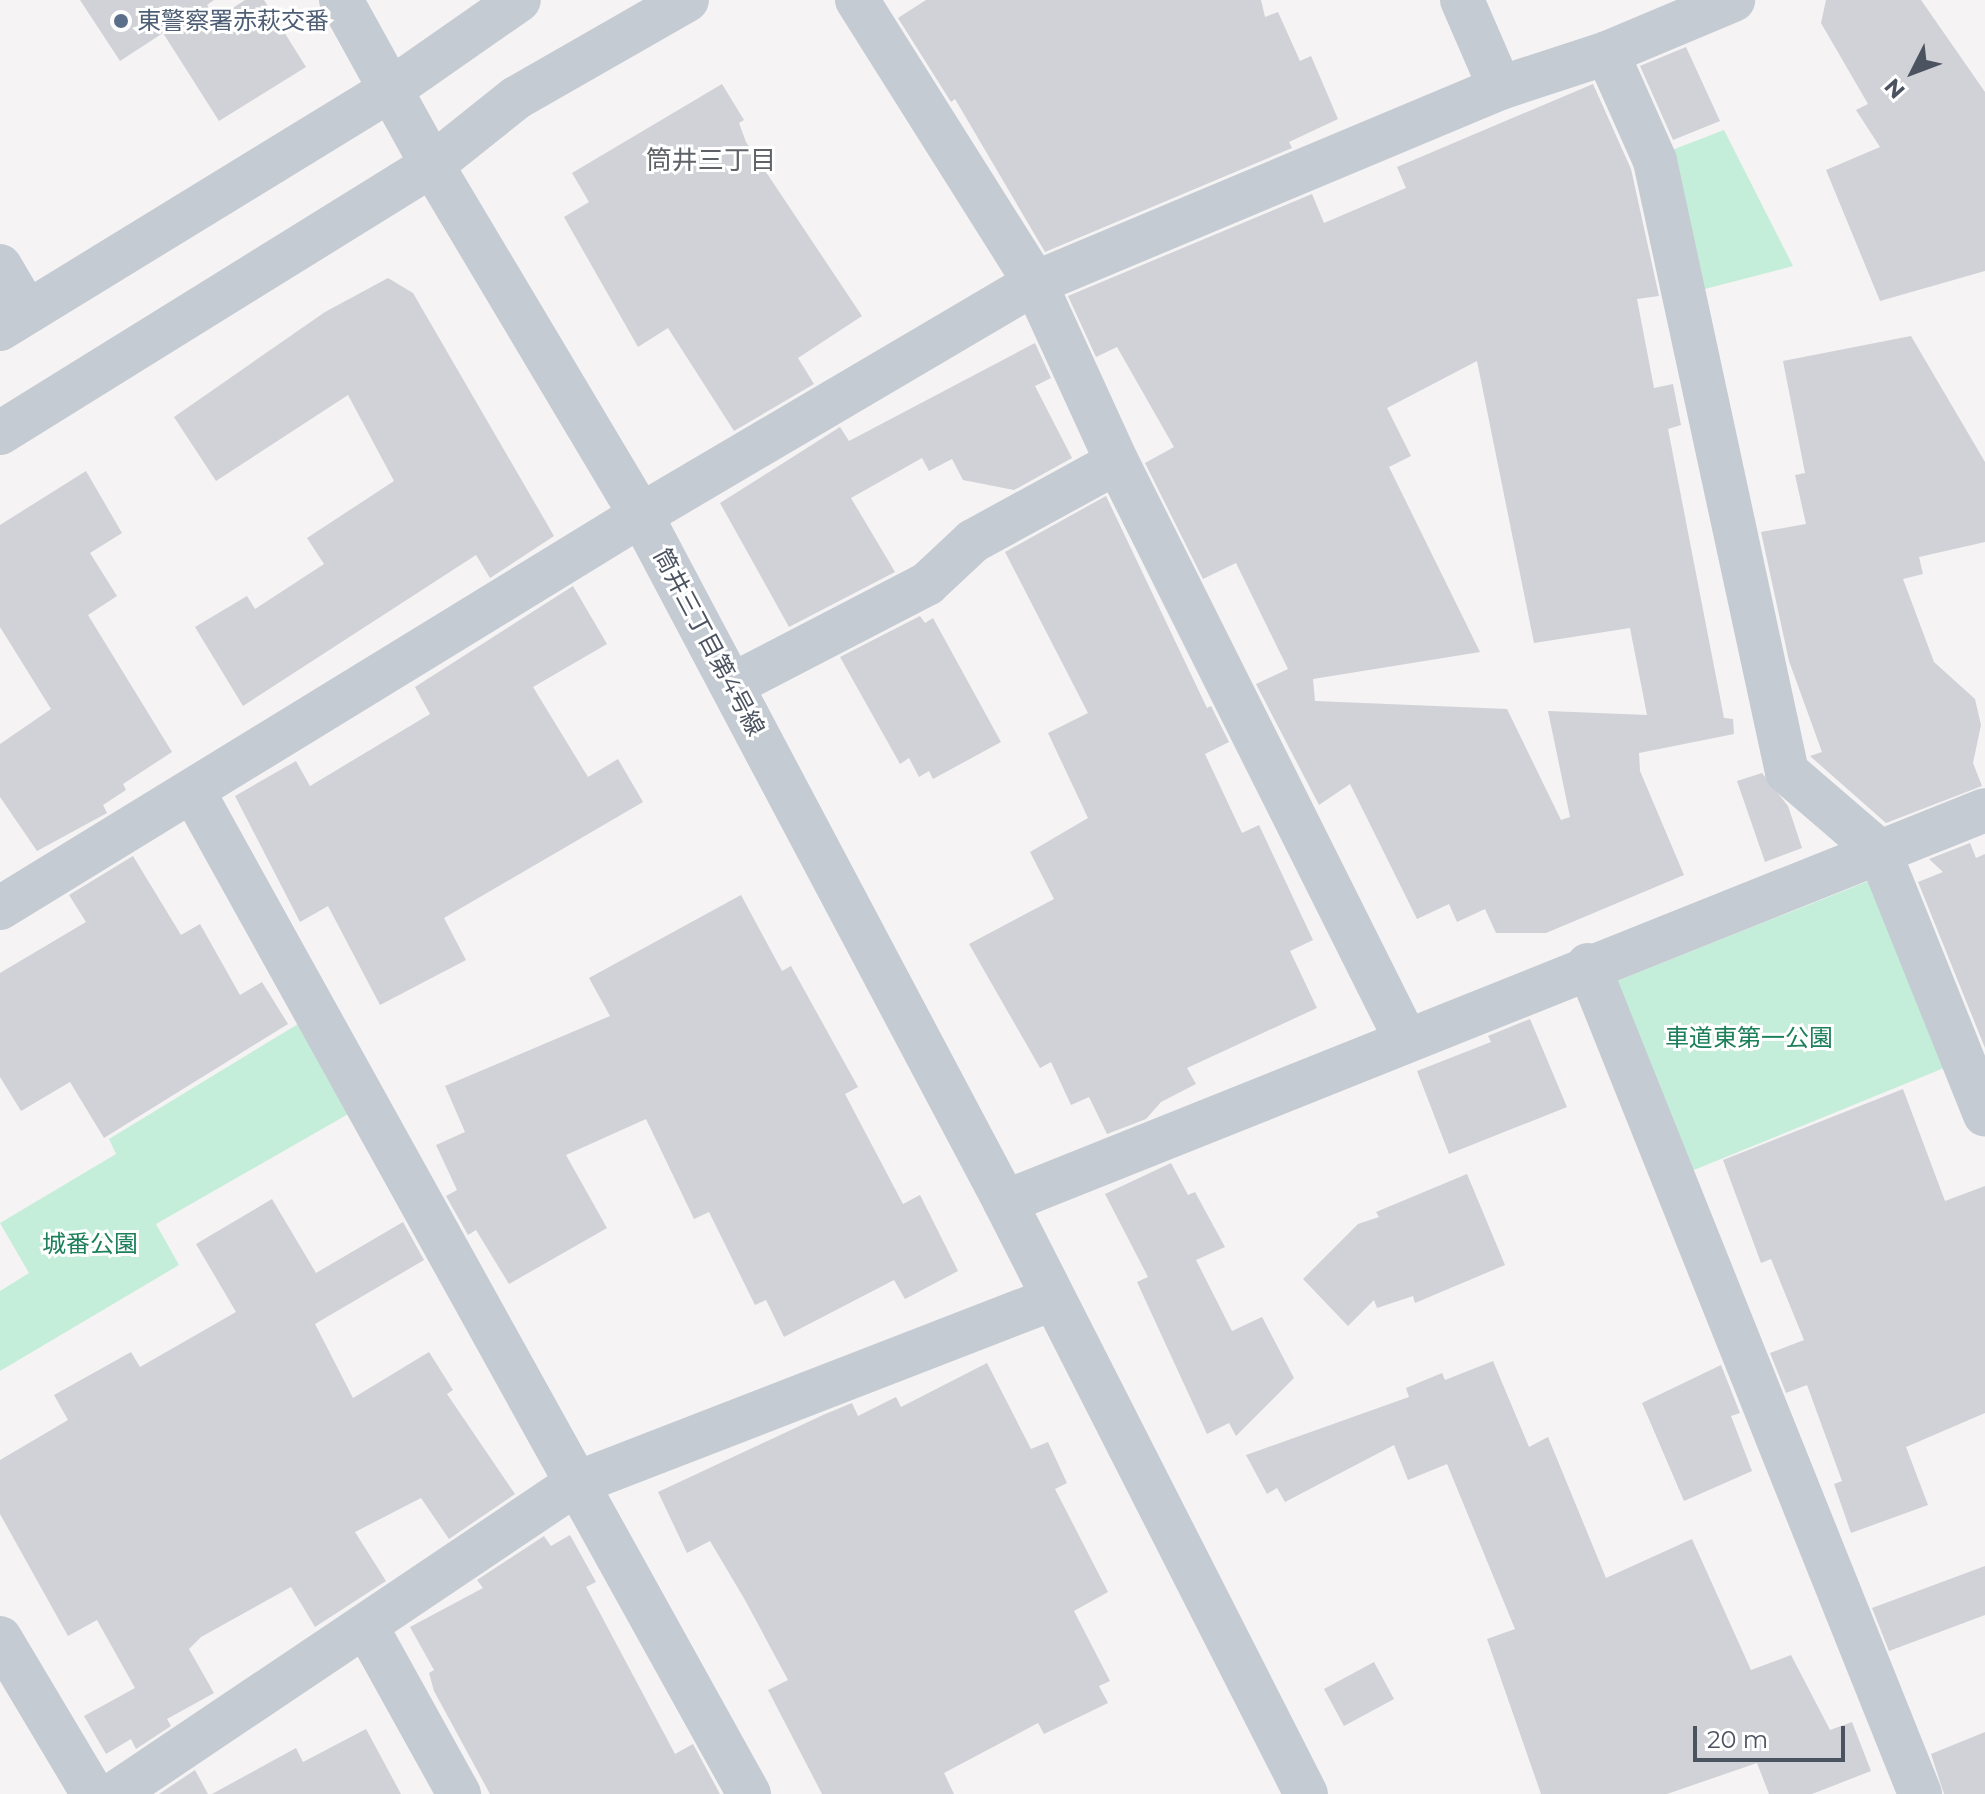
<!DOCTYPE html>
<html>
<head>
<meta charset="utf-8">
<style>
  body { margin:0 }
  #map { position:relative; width:1985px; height:1794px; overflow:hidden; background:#f5f3f3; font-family:Montserrat,"Noto Sans JP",sans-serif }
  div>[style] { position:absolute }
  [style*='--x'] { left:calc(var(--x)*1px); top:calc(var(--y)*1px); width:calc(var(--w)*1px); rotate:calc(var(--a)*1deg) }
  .green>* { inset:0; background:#c5eeda }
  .building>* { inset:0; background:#d0d2d7 }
  .minor>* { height:44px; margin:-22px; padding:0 22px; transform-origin:22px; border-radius:22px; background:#c5cbd3 }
  .dots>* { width:22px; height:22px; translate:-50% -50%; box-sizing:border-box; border:4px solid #fff; border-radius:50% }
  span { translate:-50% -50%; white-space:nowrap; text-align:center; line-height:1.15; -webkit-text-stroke:6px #fff; paint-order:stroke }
  .service-label { font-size:24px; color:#4e5e75 }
  .left { translate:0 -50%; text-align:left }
  .street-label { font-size:24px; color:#4b5360 }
  .park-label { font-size:24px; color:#1d805b }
  .neighbourhood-label { font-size:26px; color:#5f6267 }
  .north { position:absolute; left:1873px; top:32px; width:80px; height:80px; -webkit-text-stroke:6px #fff; paint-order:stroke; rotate:228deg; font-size:22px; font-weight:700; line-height:32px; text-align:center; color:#4b5360 }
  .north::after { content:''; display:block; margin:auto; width:28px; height:36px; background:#4b5360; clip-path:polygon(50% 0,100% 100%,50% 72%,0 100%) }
  .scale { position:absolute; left:1693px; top:1726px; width:152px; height:36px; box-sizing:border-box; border:4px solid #4b5360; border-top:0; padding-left:10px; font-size:24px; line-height:28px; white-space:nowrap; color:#4b5360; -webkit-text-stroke:6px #fff; paint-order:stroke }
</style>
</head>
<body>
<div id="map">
  <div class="green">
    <div style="clip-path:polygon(1724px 130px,1793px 266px,1701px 290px,1667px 152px)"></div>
    <div style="clip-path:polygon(1871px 880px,1944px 1068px,1689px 1172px,1614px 982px)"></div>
    <div style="clip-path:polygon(298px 1024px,350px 1113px,156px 1224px,179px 1265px,0 1371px,0 1291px,29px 1273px,0 1223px,116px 1154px,109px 1139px)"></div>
  </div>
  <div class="building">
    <div style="clip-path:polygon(80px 0,214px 0,207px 5px,216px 19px,245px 0,264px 0,306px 67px,219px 121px,163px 33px,120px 61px)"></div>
    <div style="clip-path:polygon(926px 0,1261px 0,1265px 17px,1278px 12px,1300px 61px,1311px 56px,1338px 119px,1289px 142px,1292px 148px,1045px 252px,955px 99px,951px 102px,898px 18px)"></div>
    <div style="clip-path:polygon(1826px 0,1921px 0,1985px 92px,1985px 271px,1880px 301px,1826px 170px,1880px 147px,1856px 110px,1868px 104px,1821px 23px)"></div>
    <div style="clip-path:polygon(1686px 47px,1720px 121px,1673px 140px,1640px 66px)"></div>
    <div style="clip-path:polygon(722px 84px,744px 120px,739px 123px,746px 142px,862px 316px,798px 358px,814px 384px,734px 431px,668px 328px,638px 347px,564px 217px,589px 202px,572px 173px)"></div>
    <div style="clip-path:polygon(evenodd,1593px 84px,1631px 169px,1659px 296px,1637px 299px,1654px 388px,1673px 384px,1681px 425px,1668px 429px,1724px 718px,1733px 719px,1734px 734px,1639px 753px,1640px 771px,1684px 875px,1546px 933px,1496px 933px,1485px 909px,1457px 922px,1449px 904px,1417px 919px,1350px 784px,1319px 805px,1256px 684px,1288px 669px,1236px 563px,1203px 579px,1145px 463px,1174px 447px,1117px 347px,1096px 357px,1068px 296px,1312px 194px,1324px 223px,1406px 188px,1397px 167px,1593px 84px,1477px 361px,1534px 643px,1630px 628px,1647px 715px,1548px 711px,1570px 817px,1561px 820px,1507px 709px,1315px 701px,1313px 679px,1480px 652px,1389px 467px,1411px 456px,1387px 408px,1477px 361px)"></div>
    <div style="clip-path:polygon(388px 278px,413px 293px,554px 536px,490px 578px,476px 555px,243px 706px,195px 627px,247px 596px,255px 609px,324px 564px,307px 538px,394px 481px,348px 395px,216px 481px,174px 417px,325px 312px)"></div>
    <div style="clip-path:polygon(1911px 336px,1985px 462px,1985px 542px,1919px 557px,1923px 574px,1903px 579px,1934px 662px,1975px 699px,1981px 725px,1973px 763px,1982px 786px,1886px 823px,1810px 756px,1822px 752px,1789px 661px,1761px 532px,1806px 524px,1795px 475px,1805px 473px,1783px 361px)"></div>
    <div style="clip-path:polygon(1035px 343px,1051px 378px,1035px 386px,1072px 458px,1014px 490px,963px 480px,952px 459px,929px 471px,922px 458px,851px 498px,895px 572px,789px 627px,720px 503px,840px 427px,849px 441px)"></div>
    <div style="clip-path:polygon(86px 471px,122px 533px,90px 553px,117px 596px,88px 615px,172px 752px,123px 784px,126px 790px,103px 805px,107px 813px,37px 851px,0 797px,0 744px,51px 709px,0 627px,0 525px)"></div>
    <div style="clip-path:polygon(1106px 496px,1207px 708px,1211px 706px,1229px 742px,1205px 754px,1242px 833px,1259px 825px,1313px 940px,1290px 951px,1317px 1008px,1187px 1068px,1196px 1084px,1161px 1102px,1146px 1119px,1107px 1134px,1089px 1097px,1071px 1105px,1051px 1062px,1040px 1068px,969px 944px,1054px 899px,1030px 852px,1088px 818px,1048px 733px,1088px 713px,1005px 552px)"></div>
    <div style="clip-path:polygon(573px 586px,607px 644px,533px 687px,588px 777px,618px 759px,643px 802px,444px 918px,466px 960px,380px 1005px,328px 906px,300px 922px,235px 796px,296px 761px,310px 786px,430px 714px,415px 687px)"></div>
    <div style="clip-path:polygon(920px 616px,925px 623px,933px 618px,1001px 742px,933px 779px,929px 771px,919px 777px,909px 758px,900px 764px,840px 657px)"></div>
    <div style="clip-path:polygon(1762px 773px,1788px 806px,1802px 848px,1765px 862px,1737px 781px)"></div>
    <div style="clip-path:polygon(1970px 843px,1976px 858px,1985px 854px,1985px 1048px,1918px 882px,1943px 872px,1929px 859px)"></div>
    <div style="clip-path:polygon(133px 856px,181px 935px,200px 924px,240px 995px,262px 982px,288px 1024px,104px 1138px,70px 1082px,21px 1111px,0 1077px,0 973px,86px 922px,69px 895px)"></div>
    <div style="clip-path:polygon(741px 895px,782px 971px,791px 966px,858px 1087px,845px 1094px,903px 1204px,920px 1195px,958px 1271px,905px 1299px,894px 1280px,784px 1337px,766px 1300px,755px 1305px,709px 1212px,694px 1219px,646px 1119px,566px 1155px,607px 1228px,509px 1284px,476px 1230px,468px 1235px,446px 1196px,457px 1190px,436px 1145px,465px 1132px,445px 1086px,610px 1016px,589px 978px)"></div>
    <div style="clip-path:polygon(1530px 1019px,1567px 1107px,1449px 1154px,1417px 1071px,1491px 1042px,1488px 1036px)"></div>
    <div style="clip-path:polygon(1903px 1089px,1945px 1201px,1985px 1186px,1985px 1413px,1906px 1447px,1928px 1505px,1851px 1533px,1834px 1484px,1842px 1481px,1807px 1385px,1786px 1393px,1770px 1353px,1804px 1340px,1771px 1259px,1761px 1263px,1723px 1160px)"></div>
    <div style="clip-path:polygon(1171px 1163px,1188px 1195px,1195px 1192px,1225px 1247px,1196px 1260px,1232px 1331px,1262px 1317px,1294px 1378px,1236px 1436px,1229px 1423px,1207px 1434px,1137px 1282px,1148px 1277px,1105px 1194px)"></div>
    <div style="clip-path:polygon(1467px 1174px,1505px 1265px,1415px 1303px,1413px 1296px,1377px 1308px,1374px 1300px,1348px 1326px,1303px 1279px,1358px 1224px,1379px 1217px,1376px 1212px)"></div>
    <div style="clip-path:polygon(272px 1199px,316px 1273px,403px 1222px,424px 1260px,315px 1324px,353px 1398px,429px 1352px,453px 1390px,447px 1394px,515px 1494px,449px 1539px,421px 1498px,355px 1532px,386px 1581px,315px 1627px,291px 1587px,201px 1637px,189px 1649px,214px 1693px,167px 1719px,171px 1726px,136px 1749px,131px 1739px,106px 1754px,84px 1716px,135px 1688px,97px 1620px,68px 1636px,0 1514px,0 1460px,68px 1420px,54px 1395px,131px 1352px,140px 1367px,236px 1312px,196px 1244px)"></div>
    <div style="clip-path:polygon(1493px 1361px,1529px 1447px,1548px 1437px,1606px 1578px,1692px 1539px,1751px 1670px,1791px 1655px,1830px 1730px,1852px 1722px,1871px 1771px,1812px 1794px,1769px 1794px,1757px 1763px,1667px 1794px,1541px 1794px,1487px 1639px,1515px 1629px,1447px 1464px,1408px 1480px,1394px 1445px,1285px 1502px,1277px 1488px,1267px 1494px,1246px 1455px,1409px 1397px,1406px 1388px,1442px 1373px,1445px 1380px)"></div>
    <div style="clip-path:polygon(987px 1363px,1031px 1449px,1048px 1442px,1067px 1483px,1055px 1489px,1108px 1592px,1074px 1611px,1110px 1681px,1099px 1686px,1108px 1703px,1044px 1734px,1038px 1723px,944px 1773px,954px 1794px,822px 1794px,768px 1690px,788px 1680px,745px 1600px,710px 1541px,687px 1553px,658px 1492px,823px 1415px,852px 1403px,858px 1416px,896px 1397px,901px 1407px)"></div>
    <div style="clip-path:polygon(1721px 1365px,1740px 1413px,1731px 1416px,1752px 1471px,1684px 1501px,1642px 1403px)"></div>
    <div style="clip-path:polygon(570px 1535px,596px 1582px,586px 1587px,675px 1754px,693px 1744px,720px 1794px,490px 1794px,434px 1691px,429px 1673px,434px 1670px,410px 1627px,483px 1588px,477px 1580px,544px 1536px,551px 1546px)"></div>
    <div style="clip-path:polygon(1985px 1566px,1985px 1615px,1889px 1651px,1872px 1608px)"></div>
    <div style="clip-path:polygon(1374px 1662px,1394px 1699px,1344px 1726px,1324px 1689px)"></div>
    <div style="clip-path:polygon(366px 1729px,401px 1794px,212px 1794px,296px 1748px,303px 1762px)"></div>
    <div style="clip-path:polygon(1985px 1732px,1985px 1794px,1944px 1794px,1931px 1754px)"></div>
    <div style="clip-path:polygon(195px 1770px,208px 1794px,159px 1794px)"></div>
  </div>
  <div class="minor">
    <div style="--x:341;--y:0;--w:188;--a:61.1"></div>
    <div style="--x:432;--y:165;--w:408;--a:59.2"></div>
    <div style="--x:641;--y:515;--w:777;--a:62.08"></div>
    <div style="--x:1005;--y:1202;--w:664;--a:63.05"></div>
    <div style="--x:857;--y:0;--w:334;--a:57.8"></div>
    <div style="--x:1035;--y:283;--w:197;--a:65.4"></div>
    <div style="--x:1117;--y:462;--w:644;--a:63.43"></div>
    <div style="--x:1462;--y:0;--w:96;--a:66.6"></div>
    <div style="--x:1607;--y:53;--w:118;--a:66"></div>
    <div style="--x:1655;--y:161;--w:625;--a:77.81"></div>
    <div style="--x:1787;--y:772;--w:121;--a:40.7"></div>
    <div style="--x:1879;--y:851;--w:284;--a:68.1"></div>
    <div style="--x:0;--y:266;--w:53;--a:59.6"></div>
    <div style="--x:0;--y:329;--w:457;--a:-31.5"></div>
    <div style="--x:390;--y:90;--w:157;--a:-34.9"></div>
    <div style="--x:0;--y:433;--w:508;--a:-31.81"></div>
    <div style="--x:432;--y:165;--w:107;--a:-38.6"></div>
    <div style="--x:516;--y:98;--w:197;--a:-29.8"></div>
    <div style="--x:732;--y:685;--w:220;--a:-27.4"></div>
    <div style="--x:927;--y:584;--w:63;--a:-43.1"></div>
    <div style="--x:973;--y:541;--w:164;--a:-28.7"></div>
    <div style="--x:193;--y:791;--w:1147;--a:61"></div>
    <div style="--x:0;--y:908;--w:752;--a:-31.51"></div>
    <div style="--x:641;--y:515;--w:457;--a:-30.5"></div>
    <div style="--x:1035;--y:283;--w:504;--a:-22.75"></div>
    <div style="--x:1500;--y:88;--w:113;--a:-18.1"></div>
    <div style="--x:1607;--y:53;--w:137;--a:-22.8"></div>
    <div style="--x:1588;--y:965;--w:893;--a:68.17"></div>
    <div style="--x:1005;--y:1202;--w:1055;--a:-21.8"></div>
    <div style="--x:367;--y:1628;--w:190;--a:61"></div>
    <div style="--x:0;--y:1638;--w:182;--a:59.2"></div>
    <div style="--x:114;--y:1794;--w:558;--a:-33.89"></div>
    <div style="--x:577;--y:1483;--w:509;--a:-21.17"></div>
  </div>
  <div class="dots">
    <div style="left:121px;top:21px;background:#5c6f8a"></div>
  </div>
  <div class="service-label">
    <span class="left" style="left:137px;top:21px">東警察署赤萩交番</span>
  </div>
  <div class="street-label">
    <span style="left:709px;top:642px;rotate:62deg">筒井三丁目第4号線</span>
  </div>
  <div class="park-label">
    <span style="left:1749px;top:1038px">車道東第一公園</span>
    <span style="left:90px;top:1244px">城番公園</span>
  </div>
  <div class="neighbourhood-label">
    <span style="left:711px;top:161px">筒井三丁目</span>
  </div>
  <div class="north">N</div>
  <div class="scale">20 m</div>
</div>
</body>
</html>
